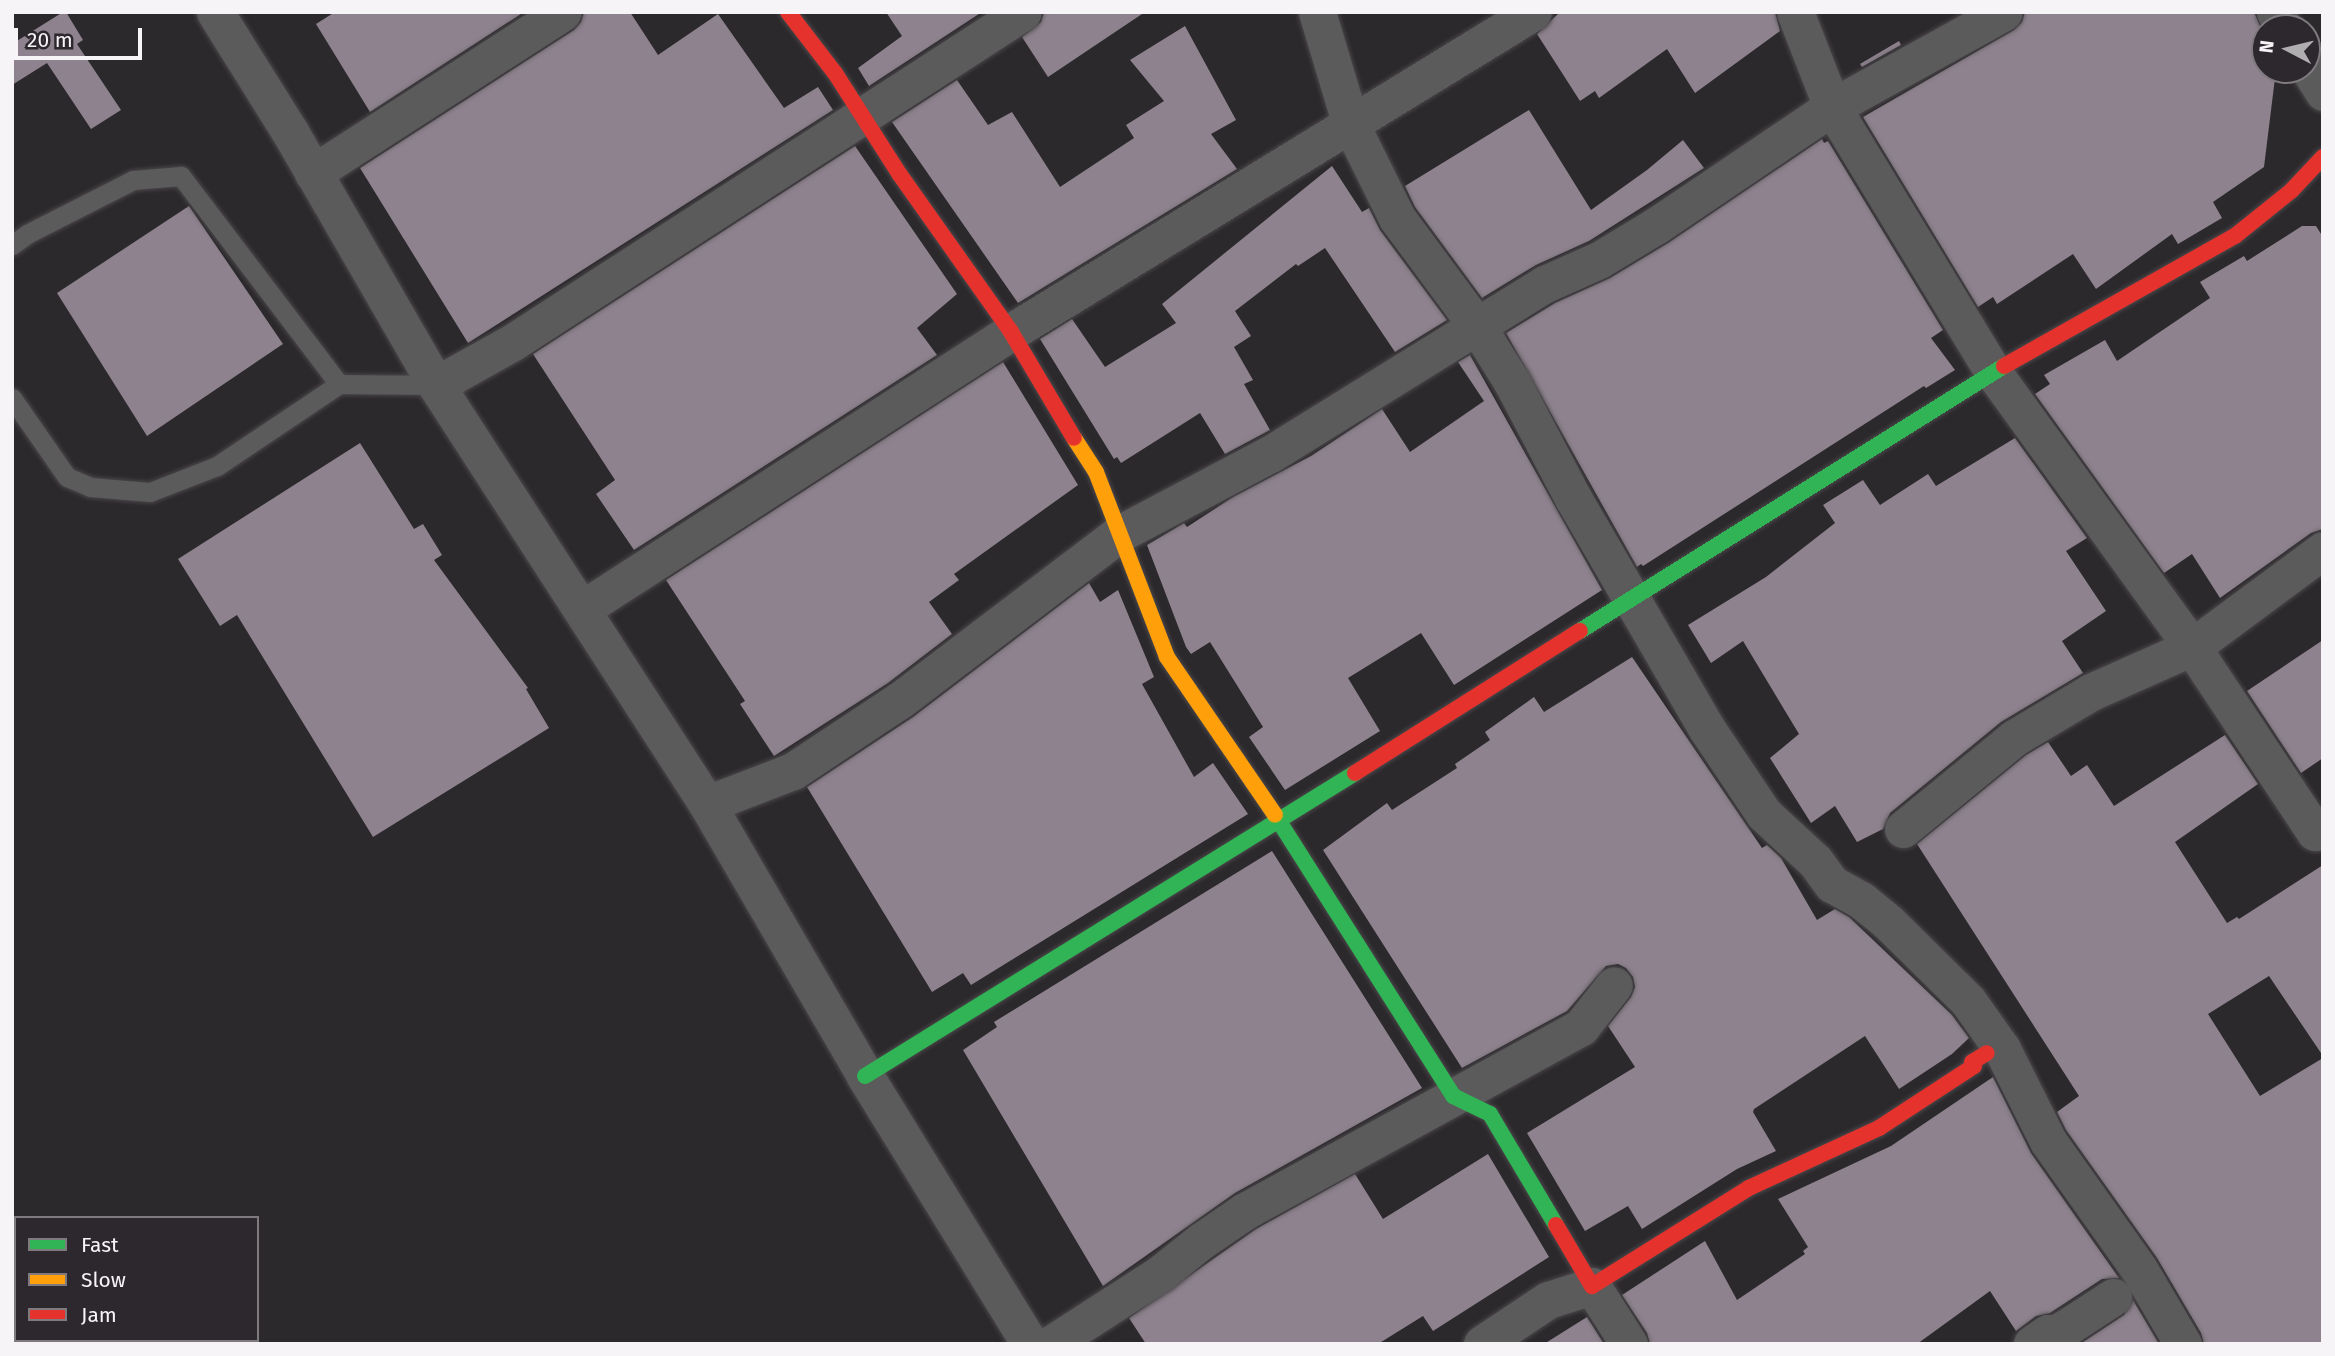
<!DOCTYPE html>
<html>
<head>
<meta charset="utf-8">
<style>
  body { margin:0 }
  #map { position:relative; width:2335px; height:1356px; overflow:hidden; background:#2c292c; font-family:"Fira Sans",sans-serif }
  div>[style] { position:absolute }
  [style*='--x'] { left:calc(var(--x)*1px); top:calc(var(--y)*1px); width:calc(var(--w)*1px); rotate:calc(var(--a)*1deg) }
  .building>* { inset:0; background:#8d828d }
  .roads { filter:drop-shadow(0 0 2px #4a474a) drop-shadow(0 0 2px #4a474a) }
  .lane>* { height:19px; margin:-9.5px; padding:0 9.5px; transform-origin:9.5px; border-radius:9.5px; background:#5c5b5c }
  .street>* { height:37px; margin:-18.5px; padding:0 18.5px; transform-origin:18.5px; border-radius:18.5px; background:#5c5b5c }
  .fast>* { height:16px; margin:-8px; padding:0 8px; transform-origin:8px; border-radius:8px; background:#30b455 }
  .slow>* { height:16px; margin:-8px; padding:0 8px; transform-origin:8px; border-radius:8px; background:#ff9f0a }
  .jam>* { height:16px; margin:-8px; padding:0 8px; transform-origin:8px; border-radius:8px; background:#e5322d }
  span { translate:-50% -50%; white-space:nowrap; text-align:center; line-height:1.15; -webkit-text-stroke:7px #2d282d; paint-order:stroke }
  .frame { position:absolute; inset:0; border:14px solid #f7f4f7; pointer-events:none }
  .legend { position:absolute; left:14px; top:1216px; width:245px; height:126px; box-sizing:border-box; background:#2d282d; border:2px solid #7e7a7e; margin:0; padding:9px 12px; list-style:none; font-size:21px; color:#f7f4f7 }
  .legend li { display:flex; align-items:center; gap:14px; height:35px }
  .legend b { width:35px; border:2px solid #7e7a7e }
  .north { position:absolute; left:2251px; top:14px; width:70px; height:70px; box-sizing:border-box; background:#2d282d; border:2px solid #7e7a7e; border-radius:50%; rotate:277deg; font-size:19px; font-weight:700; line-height:28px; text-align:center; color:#f7f4f7 }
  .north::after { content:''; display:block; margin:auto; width:24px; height:32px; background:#b0adb0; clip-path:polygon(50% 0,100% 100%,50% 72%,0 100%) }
  .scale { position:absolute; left:14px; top:28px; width:128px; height:32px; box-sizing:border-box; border:4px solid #f7f4f7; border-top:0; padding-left:9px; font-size:21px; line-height:24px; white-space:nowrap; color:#f7f4f7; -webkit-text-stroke:5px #2d282d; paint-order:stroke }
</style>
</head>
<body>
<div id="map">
  <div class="building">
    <div style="clip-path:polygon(63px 12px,66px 12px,83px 40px,77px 44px,121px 110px,91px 129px,47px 63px,12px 85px,12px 44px)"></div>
    <div style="clip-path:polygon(335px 12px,524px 12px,370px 112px,316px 24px)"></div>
    <div style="clip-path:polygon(584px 12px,630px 12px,658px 55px,718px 14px,784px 108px,818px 87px,833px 110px,468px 343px,360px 168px,574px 30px,581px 22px)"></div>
    <div style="clip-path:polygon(886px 12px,982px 12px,869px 86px,858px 68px,902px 36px)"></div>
    <div style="clip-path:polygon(1044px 12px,1145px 12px,1048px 77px,1022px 37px,1041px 22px)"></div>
    <div style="clip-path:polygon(1560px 12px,1775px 12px,1780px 31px,1695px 93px,1667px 49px,1599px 98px,1595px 91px,1580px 101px,1537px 34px)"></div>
    <div style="clip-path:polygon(2025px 12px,2254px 12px,2265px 37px,2265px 70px,2276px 70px,2264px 167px,2213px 202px,2222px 218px,2178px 244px,2172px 234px,2096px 289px,2073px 254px,1997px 304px,1993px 297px,1978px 307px,1863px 117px,2014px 30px,2022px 22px)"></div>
    <div style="clip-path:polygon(1185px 26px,1236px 120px,1211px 134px,1237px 169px,1018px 303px,892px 122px,957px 80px,988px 125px,1012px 112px,1060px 187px,1134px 138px,1126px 125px,1164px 101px,1130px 60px)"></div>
    <div style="clip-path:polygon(1899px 41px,1901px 45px,1862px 67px,1860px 64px)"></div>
    <div style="clip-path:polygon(1529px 110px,1591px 210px,1647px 170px,1683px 140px,1704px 168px,1589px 241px,1536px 265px,1482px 298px,1415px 207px,1405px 186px)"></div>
    <div style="clip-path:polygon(1822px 139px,1824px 143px,1828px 141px,1943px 330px,1931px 338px,1955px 370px,1926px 388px,1924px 386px,1643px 566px,1641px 564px,1637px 567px,1506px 333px,1555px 303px,1610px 278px,1668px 243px)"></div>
    <div style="clip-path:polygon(855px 146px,957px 294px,917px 328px,937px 355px,634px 550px,596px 494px,615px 480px,533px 354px)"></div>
    <div style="clip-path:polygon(1332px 166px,1362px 212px,1369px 208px,1380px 230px,1447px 320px,1395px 352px,1325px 248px,1298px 266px,1296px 264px,1235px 311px,1251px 336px,1234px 347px,1253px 380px,1244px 384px,1270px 430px,1225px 454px,1200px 413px,1121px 463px,1117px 457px,1114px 459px,1040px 339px,1072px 319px,1105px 367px,1176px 323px,1162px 304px)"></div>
    <div style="clip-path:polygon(189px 206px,283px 344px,147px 436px,57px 293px)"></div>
    <div style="clip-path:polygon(2302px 226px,2316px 226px,2323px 237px,2323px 529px,2311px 533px,2220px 598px,2192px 554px,2164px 573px,2035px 394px,2050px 384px,2044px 375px,2105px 340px,2117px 361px,2210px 298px,2200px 282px,2244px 256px,2247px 261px)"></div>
    <div style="clip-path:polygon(1470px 355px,1602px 590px,1454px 685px,1421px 633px,1348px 678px,1380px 731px,1285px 790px,1249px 737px,1263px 727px,1210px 642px,1191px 654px,1186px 647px,1147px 545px,1184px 523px,1187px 527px,1233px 497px,1311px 456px,1382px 409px,1410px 452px,1484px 401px,1458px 362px)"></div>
    <div style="clip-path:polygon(1003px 362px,1078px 485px,954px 574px,959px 580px,929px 602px,952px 634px,888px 683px,774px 756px,740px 704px,745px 701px,666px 580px)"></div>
    <div style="clip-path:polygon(2015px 438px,2087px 538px,2066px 551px,2106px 611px,2062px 641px,2083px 673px,2001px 722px,1890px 813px,1883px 829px,1857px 842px,1835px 806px,1811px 823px,1770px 758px,1799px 734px,1743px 641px,1711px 663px,1688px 625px,1766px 577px,1835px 523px,1823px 505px,1863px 480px,1880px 505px,1928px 474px,1936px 486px)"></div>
    <div style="clip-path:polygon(360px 443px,414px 529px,423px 524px,442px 555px,434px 560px,528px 688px,526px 689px,549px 728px,373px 837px,237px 615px,220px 626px,178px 559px)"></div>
    <div style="clip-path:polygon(1089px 583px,1100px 602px,1118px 590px,1154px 677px,1142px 684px,1194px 777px,1213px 763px,1248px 814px,971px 985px,963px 973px,932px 992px,807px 787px,913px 717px)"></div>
    <div style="clip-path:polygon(2323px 640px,2323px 758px,2301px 773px,2247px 691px)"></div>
    <div style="clip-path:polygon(1632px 657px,1762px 848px,1767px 845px,1781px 858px,1817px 920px,1835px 909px,1849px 917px,1952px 1015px,1969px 1038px,1952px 1054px,1899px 1089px,1865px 1036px,1754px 1109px,1753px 1112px,1776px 1151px,1737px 1169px,1642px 1229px,1628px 1206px,1585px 1231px,1527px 1133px,1635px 1067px,1608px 1026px,1631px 997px,1635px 987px,1633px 977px,1626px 968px,1618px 964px,1606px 966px,1567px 1011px,1462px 1068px,1323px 850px,1387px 803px,1392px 810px,1457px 768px,1455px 764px,1490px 740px,1485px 732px,1534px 697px,1544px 712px)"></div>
    <div style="clip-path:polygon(2225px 735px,2258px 784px,2175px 842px,2227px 923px,2237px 917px,2239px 919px,2323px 865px,2323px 1056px,2269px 976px,2208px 1014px,2260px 1096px,2323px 1058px,2323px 1344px,2204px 1344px,2201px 1333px,2157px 1258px,2066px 1130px,2057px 1112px,2079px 1096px,1917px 844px,2026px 755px,2048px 742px,2071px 776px,2087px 765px,2114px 806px)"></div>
    <div style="clip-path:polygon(1272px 851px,1422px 1088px,1235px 1193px,1103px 1286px,963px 1050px,997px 1027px,994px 1022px)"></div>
    <div style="clip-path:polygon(1993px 1077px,2031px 1153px,2119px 1278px,2102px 1279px,2050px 1313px,2036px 1316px,2016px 1331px,1990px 1291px,1917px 1344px,1650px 1344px,1647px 1333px,1622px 1295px,1705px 1241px,1737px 1300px,1805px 1254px,1803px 1251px,1808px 1247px,1778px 1199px,1891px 1146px)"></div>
    <div style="clip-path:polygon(1488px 1154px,1549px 1257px,1433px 1331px,1423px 1316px,1378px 1344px,1146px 1344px,1129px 1318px,1256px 1229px,1355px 1174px,1383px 1219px)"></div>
    <div style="clip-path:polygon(2133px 1300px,2159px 1344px,2080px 1344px,2124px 1315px)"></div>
    <div style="clip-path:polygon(1587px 1317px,1604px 1344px,1544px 1344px)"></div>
  </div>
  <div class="roads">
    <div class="lane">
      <div style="--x:12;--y:245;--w:19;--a:-36"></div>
      <div style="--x:27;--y:234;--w:119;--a:-27"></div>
      <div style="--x:133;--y:180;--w:48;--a:-4.8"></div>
      <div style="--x:181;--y:176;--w:261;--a:52.8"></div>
      <div style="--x:12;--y:398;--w:96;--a:55.2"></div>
      <div style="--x:67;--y:477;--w:25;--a:23"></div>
      <div style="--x:90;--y:487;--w:60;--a:4.8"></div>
      <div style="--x:150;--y:492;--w:72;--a:-21.2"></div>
      <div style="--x:217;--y:466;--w:147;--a:-33.9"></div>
      <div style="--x:339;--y:384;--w:97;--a:0.6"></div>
    </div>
    <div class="street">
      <div style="--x:215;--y:12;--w:142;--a:58"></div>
      <div style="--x:290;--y:132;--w:292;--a:60"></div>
      <div style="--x:436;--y:385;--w:499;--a:57.1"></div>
      <div style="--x:707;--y:804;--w:315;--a:59.8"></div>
      <div style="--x:865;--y:1076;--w:315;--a:58.4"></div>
      <div style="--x:1317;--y:12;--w:118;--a:73.3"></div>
      <div style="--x:1351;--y:125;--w:104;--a:63.7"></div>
      <div style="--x:1397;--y:218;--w:134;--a:53.5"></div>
      <div style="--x:1477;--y:326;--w:66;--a:58"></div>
      <div style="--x:1512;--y:382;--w:131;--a:62.3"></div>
      <div style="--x:1573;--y:498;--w:267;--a:59.9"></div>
      <div style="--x:1707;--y:729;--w:102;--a:56.2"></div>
      <div style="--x:1764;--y:814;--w:69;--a:42.7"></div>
      <div style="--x:1815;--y:861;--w:29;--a:54"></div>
      <div style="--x:1832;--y:884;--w:33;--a:29"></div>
      <div style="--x:1861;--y:900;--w:35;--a:39"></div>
      <div style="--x:1888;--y:922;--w:112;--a:44.6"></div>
      <div style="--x:1968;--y:1001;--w:59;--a:54.7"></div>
      <div style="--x:2002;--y:1049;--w:103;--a:63.4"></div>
      <div style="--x:2048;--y:1141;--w:157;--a:54.6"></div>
      <div style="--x:2139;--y:1269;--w:87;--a:59.6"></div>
      <div style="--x:1795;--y:12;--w:102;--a:68.7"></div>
      <div style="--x:1832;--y:107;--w:310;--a:58.7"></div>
      <div style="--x:1993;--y:372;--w:339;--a:54.1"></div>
      <div style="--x:2192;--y:647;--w:222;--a:56.4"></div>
      <div style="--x:2315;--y:832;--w:10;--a:-37"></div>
      <div style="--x:2275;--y:12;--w:18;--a:61"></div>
      <div style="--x:2307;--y:66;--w:31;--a:58"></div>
      <div style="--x:313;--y:173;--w:297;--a:-32.8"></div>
      <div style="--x:436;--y:385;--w:88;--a:-29.2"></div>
      <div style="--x:513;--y:342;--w:607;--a:-32.91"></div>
      <div style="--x:582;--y:609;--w:511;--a:-32.85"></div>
      <div style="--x:1011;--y:332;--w:612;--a:-31.51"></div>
      <div style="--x:707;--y:804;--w:92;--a:-21"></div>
      <div style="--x:793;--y:771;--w:128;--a:-33.6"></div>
      <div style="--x:900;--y:700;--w:273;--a:-37.2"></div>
      <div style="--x:1117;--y:535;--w:175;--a:-27.9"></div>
      <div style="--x:1272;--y:453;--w:321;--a:-31.8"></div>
      <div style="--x:1545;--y:284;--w:59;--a:-24"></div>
      <div style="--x:1599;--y:260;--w:68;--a:-31.1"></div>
      <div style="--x:1657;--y:225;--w:211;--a:-34"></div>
      <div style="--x:1832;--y:107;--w:196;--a:-28.9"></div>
      <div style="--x:1903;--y:829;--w:144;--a:-39.3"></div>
      <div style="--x:2014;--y:738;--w:90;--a:-30.9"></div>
      <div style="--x:2091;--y:692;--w:111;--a:-24"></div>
      <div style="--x:2192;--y:647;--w:163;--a:-36.5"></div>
      <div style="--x:1051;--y:1344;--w:131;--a:-32.8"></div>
      <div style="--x:1161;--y:1273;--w:51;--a:-38.7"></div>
      <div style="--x:1201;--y:1241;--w:53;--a:-34.3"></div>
      <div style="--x:1245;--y:1211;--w:383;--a:-28.7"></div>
      <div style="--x:1581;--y:1027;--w:53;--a:-51.8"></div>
      <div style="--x:1482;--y:1344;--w:79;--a:-33.7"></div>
      <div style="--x:1548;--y:1300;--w:46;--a:-17.7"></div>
      <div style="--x:1592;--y:1286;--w:69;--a:57.5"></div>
      <div style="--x:2032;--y:1344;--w:19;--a:-35"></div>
      <div style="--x:2048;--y:1333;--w:4;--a:45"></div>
      <div style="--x:2051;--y:1336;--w:18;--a:-29"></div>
      <div style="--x:2067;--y:1327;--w:55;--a:-33.1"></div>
    </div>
    <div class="fast">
      <div style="--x:1580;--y:631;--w:500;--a:-32.01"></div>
      <div style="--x:1275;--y:815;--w:333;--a:57.6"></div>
      <div style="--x:1453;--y:1096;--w:41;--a:25.9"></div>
      <div style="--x:1490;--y:1114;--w:129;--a:59.3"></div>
      <div style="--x:865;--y:1076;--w:576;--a:-31.73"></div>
    </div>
    <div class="slow">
      <div style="--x:1074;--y:438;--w:40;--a:57.1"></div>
      <div style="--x:1096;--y:472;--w:198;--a:69"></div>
      <div style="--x:1167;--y:657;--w:191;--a:55.6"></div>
    </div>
    <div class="jam">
      <div style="--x:788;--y:12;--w:77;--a:52.4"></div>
      <div style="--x:835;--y:73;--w:121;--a:57.5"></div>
      <div style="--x:900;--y:175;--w:192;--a:54.7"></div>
      <div style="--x:1011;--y:332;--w:123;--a:59.3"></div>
      <div style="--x:2004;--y:366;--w:265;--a:-29.4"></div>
      <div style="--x:2235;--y:236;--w:72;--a:-38.8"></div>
      <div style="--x:2291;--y:191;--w:47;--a:-46.7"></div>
      <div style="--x:1355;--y:773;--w:266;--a:-32.3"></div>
      <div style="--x:1556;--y:1225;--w:71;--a:59.5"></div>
      <div style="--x:1592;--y:1286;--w:185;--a:-32"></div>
      <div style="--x:1749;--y:1188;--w:143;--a:-24.8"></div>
      <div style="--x:1879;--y:1128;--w:113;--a:-33.1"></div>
      <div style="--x:1974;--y:1066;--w:4;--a:-117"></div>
      <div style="--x:1972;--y:1062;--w:17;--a:-31"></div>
    </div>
  </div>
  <div class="frame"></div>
  <ul class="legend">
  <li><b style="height:9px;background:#30b455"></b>Fast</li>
  <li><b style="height:9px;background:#ff9f0a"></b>Slow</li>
  <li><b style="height:9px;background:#e5322d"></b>Jam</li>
  </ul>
  <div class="north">N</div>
  <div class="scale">20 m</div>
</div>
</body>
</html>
